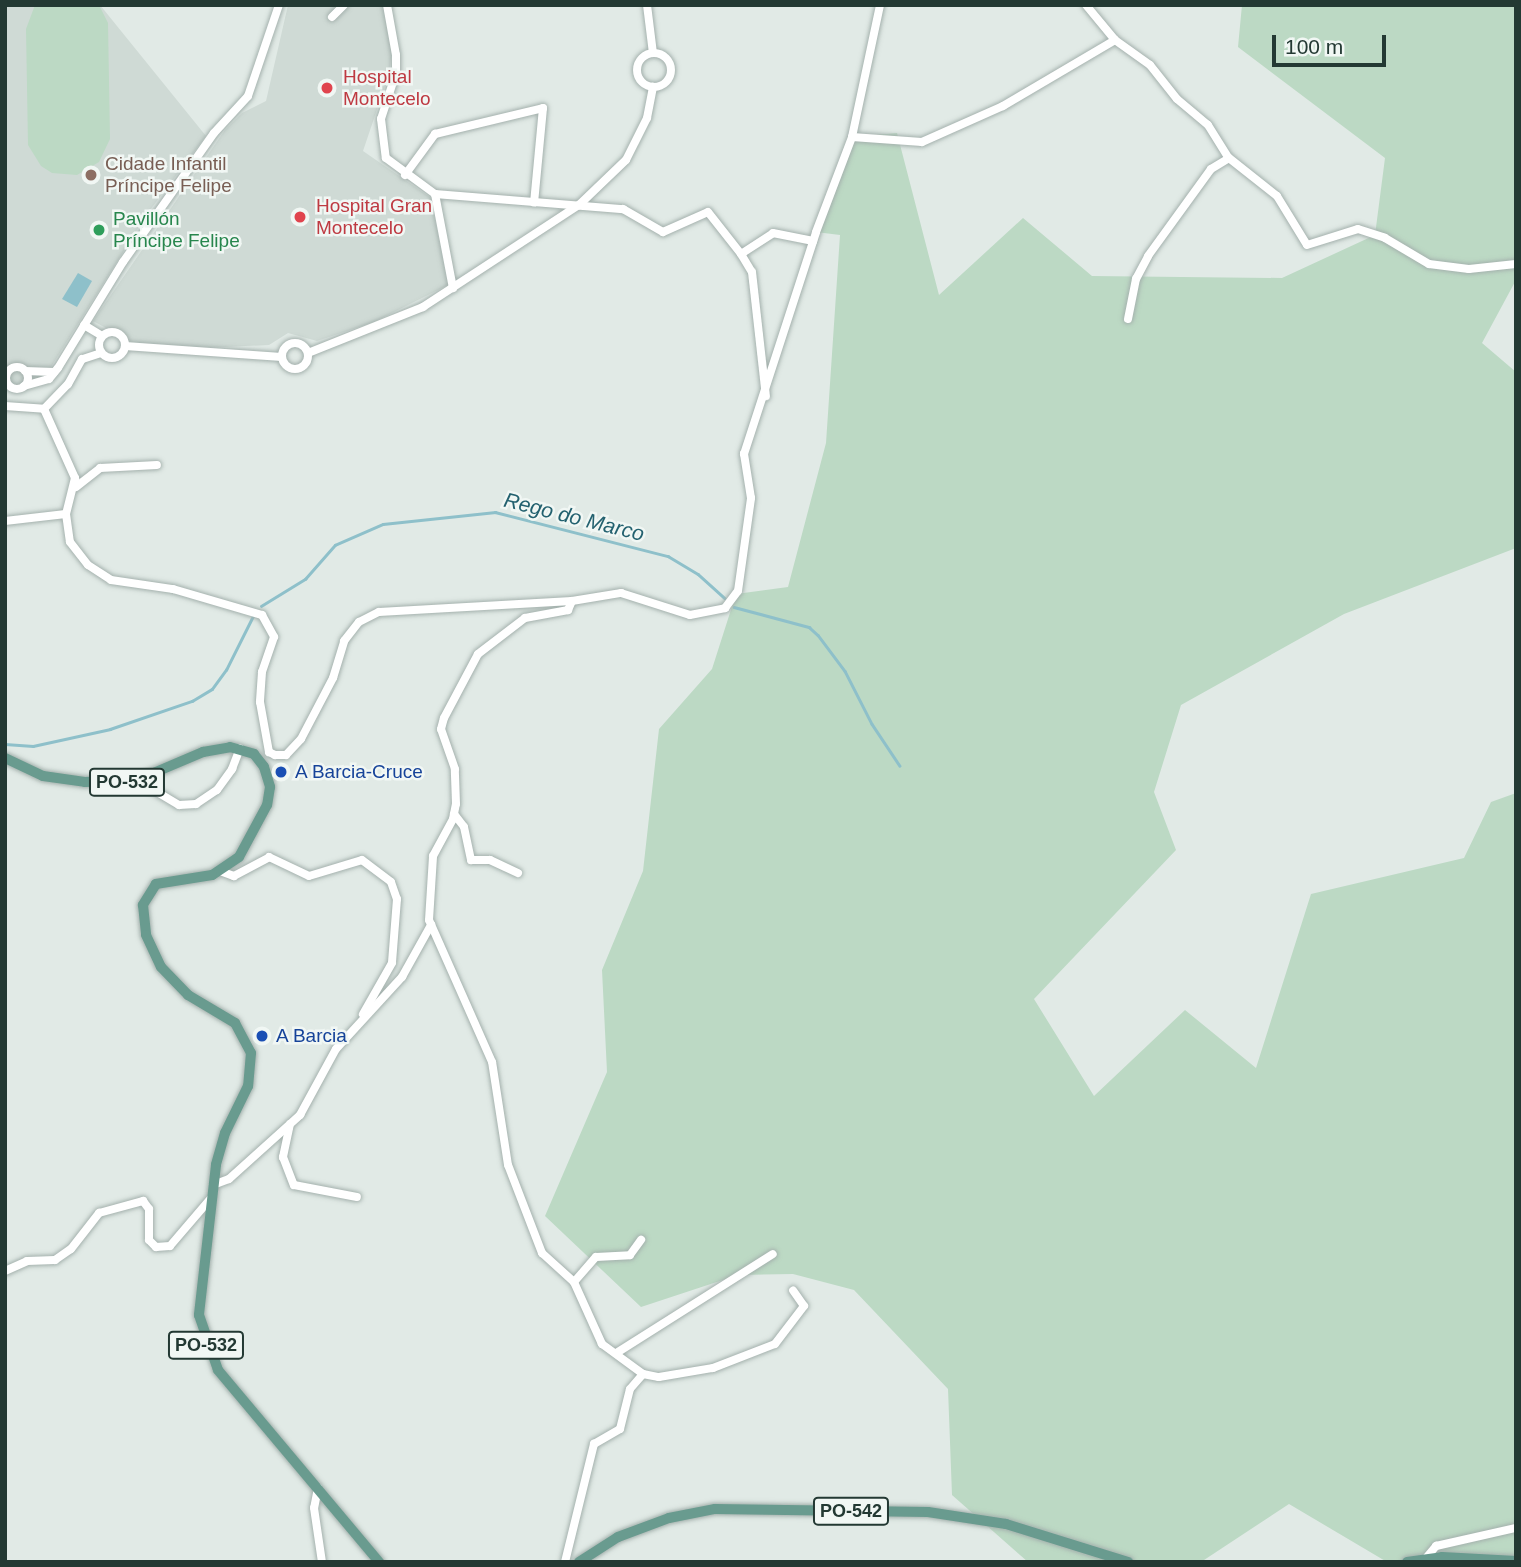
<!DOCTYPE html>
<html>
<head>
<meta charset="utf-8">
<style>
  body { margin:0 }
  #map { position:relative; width:1521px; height:1567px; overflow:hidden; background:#e1eae6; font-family:Arial,sans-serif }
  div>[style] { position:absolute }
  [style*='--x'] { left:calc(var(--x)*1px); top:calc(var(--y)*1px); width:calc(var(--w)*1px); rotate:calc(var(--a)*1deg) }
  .built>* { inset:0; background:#cfdad5 }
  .green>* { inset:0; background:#bcd9c4 }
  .water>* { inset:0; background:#8ec0ca }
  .stream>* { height:2.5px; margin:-1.25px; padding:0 1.25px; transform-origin:1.25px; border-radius:1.25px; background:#8ec0ca }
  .roads { filter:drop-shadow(0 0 2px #a4b1ad) drop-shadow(0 0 2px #a4b1ad) }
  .minor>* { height:8px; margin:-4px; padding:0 4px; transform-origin:4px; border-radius:4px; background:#fff }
  .minor>.ring { margin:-4px; padding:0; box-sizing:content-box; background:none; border:8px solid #fff; border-radius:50% }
  .major>* { height:10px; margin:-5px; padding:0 5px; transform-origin:5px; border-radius:5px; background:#699b8f }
  .dots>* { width:19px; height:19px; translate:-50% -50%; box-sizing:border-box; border:4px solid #f1f7f4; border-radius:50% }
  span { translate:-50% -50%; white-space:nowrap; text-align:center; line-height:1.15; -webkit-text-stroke:5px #f1f7f4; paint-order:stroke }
  .shield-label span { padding:2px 5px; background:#f1f7f4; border:2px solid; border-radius:5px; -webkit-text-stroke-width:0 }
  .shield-label { font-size:18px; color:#233933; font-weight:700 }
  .health-label { font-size:19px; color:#be3a42 }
  .left { translate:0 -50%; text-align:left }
  .education-label { font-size:19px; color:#785e54 }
  .leisure-label { font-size:19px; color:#27864d }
  .transit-label { font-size:19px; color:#164399 }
  .water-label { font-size:21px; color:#23616f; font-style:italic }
  .frame { position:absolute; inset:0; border:7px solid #233933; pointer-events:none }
  .scale { position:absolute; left:1272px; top:35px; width:114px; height:32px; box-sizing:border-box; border:4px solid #233933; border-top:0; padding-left:9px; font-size:21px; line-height:24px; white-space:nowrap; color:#233933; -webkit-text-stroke:5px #f1f7f4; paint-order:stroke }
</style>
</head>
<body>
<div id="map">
  <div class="built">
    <div style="clip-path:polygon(5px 5px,100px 5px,206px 136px,147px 214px,44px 378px,5px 390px)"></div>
    <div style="clip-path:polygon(288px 5px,385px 5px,392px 50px,389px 74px,363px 151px,431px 198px,448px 285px,374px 322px,317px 341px,288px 333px,269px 345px,184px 349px,132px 342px,93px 321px,225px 130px,242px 113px,266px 101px)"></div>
  </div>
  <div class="green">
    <div style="clip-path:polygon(35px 5px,99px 5px,108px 23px,110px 139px,99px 162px,77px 175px,52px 173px,41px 166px,28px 145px,26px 29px)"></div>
    <div style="clip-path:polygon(1242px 5px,1516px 5px,1516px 280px,1482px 343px,1516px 372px,1516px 548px,1344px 614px,1181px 705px,1154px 792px,1176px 850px,1034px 999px,1094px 1096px,1185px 1010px,1256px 1068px,1311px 894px,1464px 858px,1491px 802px,1516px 793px,1516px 1559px,1511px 1562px,1387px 1562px,1289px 1504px,1201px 1562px,1028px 1562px,952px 1495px,948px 1389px,854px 1290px,793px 1274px,738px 1275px,641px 1307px,545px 1216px,607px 1072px,602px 970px,643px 871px,659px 729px,712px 669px,736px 594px,788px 587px,826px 443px,840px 235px,816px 232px,852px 137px,897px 133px,939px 295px,1023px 218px,1092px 276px,1282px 278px,1375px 235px,1385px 158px,1238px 47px)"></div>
  </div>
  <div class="water">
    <div style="clip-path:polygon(78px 273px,92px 281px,77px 307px,62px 299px)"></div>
  </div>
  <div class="stream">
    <div style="--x:261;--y:606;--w:52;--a:-31.5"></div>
    <div style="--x:305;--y:579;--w:45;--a:-48.6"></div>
    <div style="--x:335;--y:545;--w:52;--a:-23.6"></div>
    <div style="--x:383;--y:524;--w:113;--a:-6.1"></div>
    <div style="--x:495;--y:512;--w:179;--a:14.3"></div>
    <div style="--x:668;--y:556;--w:35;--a:31"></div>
    <div style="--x:698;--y:574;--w:36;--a:42"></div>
    <div style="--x:734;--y:607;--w:78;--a:14.9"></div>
    <div style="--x:809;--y:627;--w:12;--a:42"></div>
    <div style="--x:818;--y:635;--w:45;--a:53.1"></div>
    <div style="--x:845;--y:671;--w:59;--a:63"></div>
    <div style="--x:872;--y:724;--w:50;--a:56.3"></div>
    <div style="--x:5;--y:744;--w:28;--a:4"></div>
    <div style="--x:33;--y:746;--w:79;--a:-12.4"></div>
    <div style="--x:110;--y:729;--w:87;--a:-18.9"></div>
    <div style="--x:192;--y:701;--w:23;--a:-31"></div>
    <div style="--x:212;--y:689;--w:24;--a:-54"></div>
    <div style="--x:226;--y:670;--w:60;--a:-63.4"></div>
  </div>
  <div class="roads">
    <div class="minor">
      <div style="--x:387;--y:5;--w:51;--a:79.8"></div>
      <div style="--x:396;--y:55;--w:18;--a:90"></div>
      <div style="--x:396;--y:73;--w:48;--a:108.1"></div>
      <div style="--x:381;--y:119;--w:39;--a:83"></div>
      <div style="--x:386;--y:158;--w:61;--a:36.3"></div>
      <div style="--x:435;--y:194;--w:189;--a:4.6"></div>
      <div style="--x:623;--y:209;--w:46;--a:29.9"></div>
      <div style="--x:663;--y:232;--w:49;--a:-24"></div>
      <div style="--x:708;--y:212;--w:53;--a:51.8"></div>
      <div style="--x:741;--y:254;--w:38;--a:-33"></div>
      <div style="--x:773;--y:233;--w:41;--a:11.3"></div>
      <div style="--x:647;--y:5;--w:48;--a:82.9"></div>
      <div style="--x:1086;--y:5;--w:45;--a:50.4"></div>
      <div style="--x:1115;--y:40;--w:43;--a:35.5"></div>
      <div style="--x:1150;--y:65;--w:43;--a:51.5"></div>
      <div style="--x:1177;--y:99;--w:40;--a:40"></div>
      <div style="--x:1208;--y:125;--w:39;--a:58"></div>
      <div style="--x:1229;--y:158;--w:61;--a:38.4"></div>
      <div style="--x:1277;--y:196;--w:57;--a:58.5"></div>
      <div style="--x:1307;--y:245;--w:53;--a:-17.4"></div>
      <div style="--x:1358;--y:229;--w:28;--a:18"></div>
      <div style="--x:1385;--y:238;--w:51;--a:30.6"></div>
      <div style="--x:1429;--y:264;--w:40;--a:7.1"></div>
      <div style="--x:1469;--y:269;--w:47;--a:-6.1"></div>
      <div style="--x:332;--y:17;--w:17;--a:-45"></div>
      <div class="ring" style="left:637px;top:53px;width:26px;height:26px"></div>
      <div style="--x:852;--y:137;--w:70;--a:4.1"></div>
      <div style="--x:922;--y:142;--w:89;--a:-24"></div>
      <div style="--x:1003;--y:106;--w:130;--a:-30.5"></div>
      <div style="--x:405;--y:175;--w:51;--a:-53.8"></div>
      <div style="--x:435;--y:134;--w:111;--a:-13.5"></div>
      <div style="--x:543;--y:108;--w:95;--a:95.4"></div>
      <div style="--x:435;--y:194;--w:96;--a:79.2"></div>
      <div style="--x:741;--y:254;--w:21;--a:59"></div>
      <div style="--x:752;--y:272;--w:125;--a:83.6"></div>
      <div style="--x:1128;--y:319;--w:41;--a:-78.7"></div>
      <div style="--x:1136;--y:279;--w:26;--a:-62"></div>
      <div style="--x:1148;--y:256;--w:107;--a:-54.1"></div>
      <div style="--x:1211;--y:169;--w:21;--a:-31"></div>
      <div style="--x:84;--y:325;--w:21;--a:31"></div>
      <div class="ring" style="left:99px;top:332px;width:18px;height:18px"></div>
      <div class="ring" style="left:282px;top:343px;width:18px;height:18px"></div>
      <div style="--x:125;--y:346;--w:157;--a:4"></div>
      <div style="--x:101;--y:353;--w:20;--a:162"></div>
      <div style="--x:82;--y:359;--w:29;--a:119"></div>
      <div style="--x:68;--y:384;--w:35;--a:134"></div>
      <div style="--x:44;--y:409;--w:76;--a:65.8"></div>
      <div style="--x:75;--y:478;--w:37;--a:104"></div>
      <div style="--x:66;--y:514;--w:28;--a:82"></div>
      <div style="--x:70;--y:542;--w:29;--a:52"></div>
      <div style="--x:88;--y:565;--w:27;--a:33"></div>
      <div style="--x:111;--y:580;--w:63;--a:8.3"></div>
      <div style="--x:173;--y:589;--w:93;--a:16.3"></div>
      <div style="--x:262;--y:615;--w:25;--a:61"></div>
      <div style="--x:274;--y:637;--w:37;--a:109"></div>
      <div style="--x:262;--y:672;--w:30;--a:94"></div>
      <div style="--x:260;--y:702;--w:51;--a:79.8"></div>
      <div style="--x:269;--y:752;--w:7;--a:27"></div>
      <div style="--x:275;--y:755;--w:11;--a:0"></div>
      <div style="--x:286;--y:755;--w:22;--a:-47"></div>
      <div style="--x:301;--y:739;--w:69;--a:-62.3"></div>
      <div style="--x:333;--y:678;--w:39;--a:-73"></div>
      <div style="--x:344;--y:641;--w:24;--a:-52"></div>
      <div style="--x:359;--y:622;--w:22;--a:-27"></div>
      <div style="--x:379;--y:612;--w:193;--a:-3.3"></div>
      <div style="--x:572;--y:601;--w:50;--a:-9.3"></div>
      <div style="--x:621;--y:593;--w:72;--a:17.7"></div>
      <div style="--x:690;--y:615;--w:36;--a:-11"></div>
      <div style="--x:725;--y:608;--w:21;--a:-53"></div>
      <div style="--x:738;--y:591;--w:94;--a:-82"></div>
      <div style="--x:751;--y:498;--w:45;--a:-99"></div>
      <div style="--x:744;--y:454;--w:233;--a:-72"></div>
      <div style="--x:816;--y:232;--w:102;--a:-69.2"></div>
      <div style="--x:852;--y:137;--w:135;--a:-78"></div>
      <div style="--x:308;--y:353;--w:124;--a:-21.8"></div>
      <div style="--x:423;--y:307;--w:186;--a:-33.2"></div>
      <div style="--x:579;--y:205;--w:65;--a:-43.8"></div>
      <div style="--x:626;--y:160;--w:47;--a:-63.4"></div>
      <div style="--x:647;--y:118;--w:32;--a:-79"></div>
      <div class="ring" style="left:6px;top:367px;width:14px;height:14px"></div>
      <div style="--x:25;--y:371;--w:29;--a:2"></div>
      <div style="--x:24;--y:386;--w:26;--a:-16"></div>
      <div style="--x:49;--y:379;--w:14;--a:-51"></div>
      <div style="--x:58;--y:368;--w:124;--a:-58.5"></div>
      <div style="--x:123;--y:262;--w:158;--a:-54.8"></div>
      <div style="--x:214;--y:133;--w:50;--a:-47.4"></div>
      <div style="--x:248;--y:96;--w:96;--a:-71.2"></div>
      <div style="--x:5;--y:406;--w:39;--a:4"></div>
      <div style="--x:76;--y:487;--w:31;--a:-38"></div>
      <div style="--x:100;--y:468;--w:57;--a:-3"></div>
      <div style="--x:5;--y:521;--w:61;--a:-6.5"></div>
      <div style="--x:137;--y:780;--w:49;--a:30.8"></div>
      <div style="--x:179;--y:805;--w:17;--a:-3"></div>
      <div style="--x:196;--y:804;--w:25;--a:-34"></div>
      <div style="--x:217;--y:790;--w:26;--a:-54"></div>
      <div style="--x:232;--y:769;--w:22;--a:-69"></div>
      <div style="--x:454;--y:814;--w:16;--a:52"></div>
      <div style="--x:464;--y:827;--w:34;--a:78"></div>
      <div style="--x:471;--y:860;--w:19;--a:0"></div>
      <div style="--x:490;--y:860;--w:31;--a:25"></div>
      <div style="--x:220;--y:871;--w:15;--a:20"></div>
      <div style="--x:234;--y:876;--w:40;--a:-28"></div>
      <div style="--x:269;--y:857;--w:44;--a:25.4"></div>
      <div style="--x:309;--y:876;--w:55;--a:-16.8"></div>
      <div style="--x:362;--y:860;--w:36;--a:37"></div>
      <div style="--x:391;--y:882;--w:18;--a:71"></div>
      <div style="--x:397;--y:899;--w:64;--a:94.5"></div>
      <div style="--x:392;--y:963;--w:59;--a:119.6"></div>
      <div style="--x:290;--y:1124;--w:34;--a:102"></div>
      <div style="--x:283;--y:1157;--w:30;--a:69"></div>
      <div style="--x:294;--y:1185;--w:64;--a:10.8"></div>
      <div style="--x:213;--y:1185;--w:17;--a:-21"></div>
      <div style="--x:229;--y:1179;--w:96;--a:-42"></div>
      <div style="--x:300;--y:1115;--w:75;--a:-61.4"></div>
      <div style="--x:336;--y:1049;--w:98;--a:-47.5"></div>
      <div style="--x:402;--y:977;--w:60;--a:-60.9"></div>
      <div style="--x:5;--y:1271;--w:24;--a:-24"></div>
      <div style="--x:27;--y:1261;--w:28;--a:-2"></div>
      <div style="--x:55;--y:1260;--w:19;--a:-35"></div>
      <div style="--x:71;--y:1249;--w:46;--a:-52.1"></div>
      <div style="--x:99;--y:1213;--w:46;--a:-15.3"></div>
      <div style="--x:143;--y:1201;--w:10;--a:53"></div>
      <div style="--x:149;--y:1209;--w:31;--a:90"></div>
      <div style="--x:149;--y:1240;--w:10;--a:45"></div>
      <div style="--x:156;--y:1247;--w:14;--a:-4"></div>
      <div style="--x:170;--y:1246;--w:65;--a:-49.4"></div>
      <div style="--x:574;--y:1282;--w:33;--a:-49"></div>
      <div style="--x:596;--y:1257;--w:34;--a:-3"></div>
      <div style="--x:630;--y:1255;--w:19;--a:-54"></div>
      <div style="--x:618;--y:1352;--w:183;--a:-32.3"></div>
      <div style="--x:643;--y:1374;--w:16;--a:11"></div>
      <div style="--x:659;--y:1377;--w:55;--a:-9.5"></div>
      <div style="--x:713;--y:1368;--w:66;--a:-21.2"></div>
      <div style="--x:775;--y:1344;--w:48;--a:-52.7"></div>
      <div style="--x:804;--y:1306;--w:19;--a:-125"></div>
      <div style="--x:318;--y:1488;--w:20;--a:101"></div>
      <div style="--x:314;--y:1508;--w:55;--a:81.6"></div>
      <div style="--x:1426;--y:1558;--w:16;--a:-50"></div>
      <div style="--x:1436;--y:1546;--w:82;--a:-12.7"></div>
      <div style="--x:565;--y:1562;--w:122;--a:-76.2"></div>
      <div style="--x:594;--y:1444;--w:30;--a:-30"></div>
      <div style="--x:620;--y:1429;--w:41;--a:-76"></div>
      <div style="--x:630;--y:1389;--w:20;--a:-49"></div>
      <div style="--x:643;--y:1374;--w:51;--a:-143.8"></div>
      <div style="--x:602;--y:1344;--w:68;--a:-114.3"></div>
      <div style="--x:574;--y:1282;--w:43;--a:-137.8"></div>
      <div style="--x:542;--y:1253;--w:94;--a:-111.1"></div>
      <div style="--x:508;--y:1165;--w:104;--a:-98.8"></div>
      <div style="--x:492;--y:1062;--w:155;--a:-113.9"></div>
      <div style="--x:429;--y:920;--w:64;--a:-86.4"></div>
      <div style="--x:433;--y:856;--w:42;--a:-61.6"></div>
      <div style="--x:453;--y:819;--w:15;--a:-79"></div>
      <div style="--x:456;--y:804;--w:35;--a:-92"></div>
      <div style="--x:455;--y:769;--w:42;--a:-109.3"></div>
      <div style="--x:441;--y:729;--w:11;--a:-75"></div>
      <div style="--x:444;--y:718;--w:72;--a:-62"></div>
      <div style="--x:478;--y:654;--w:59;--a:-37.5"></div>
      <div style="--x:525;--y:618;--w:44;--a:-10.5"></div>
      <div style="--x:568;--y:610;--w:10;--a:-66"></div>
    </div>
    <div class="major">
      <div style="--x:5;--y:758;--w:42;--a:25.3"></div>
      <div style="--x:43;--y:776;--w:42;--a:8.1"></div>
      <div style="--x:85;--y:782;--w:52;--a:-2.2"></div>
      <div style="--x:137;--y:780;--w:72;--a:-23"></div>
      <div style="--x:203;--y:752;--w:27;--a:-10"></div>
      <div style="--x:230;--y:747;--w:25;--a:16"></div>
      <div style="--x:254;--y:754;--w:16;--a:52"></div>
      <div style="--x:264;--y:767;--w:21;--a:73"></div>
      <div style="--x:270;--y:787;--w:18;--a:99"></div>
      <div style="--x:267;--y:805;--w:59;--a:118.3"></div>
      <div style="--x:239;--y:857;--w:32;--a:146"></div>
      <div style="--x:212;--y:875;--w:57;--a:170.9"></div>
      <div style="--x:156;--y:884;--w:25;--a:122"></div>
      <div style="--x:143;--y:905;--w:30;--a:84"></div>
      <div style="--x:146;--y:935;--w:35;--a:65"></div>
      <div style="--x:161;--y:967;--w:39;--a:46"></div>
      <div style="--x:188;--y:995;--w:55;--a:30.8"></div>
      <div style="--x:235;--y:1023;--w:34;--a:62"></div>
      <div style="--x:251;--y:1053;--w:33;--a:95"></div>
      <div style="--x:248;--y:1086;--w:52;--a:116.1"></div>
      <div style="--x:225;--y:1133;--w:33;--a:106"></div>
      <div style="--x:216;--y:1165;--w:151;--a:96.5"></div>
      <div style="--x:199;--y:1315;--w:58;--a:70.9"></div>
      <div style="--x:218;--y:1370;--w:251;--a:50"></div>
      <div style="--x:579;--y:1562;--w:46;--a:-32.7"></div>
      <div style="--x:618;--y:1537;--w:54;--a:-20.4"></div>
      <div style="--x:669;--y:1518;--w:47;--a:-11.1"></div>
      <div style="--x:715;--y:1509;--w:213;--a:0.8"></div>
      <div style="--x:928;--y:1512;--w:79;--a:8.7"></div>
      <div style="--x:1006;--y:1524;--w:128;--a:17.3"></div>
      <div style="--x:1407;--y:1562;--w:35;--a:-8"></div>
      <div style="--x:1442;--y:1557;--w:74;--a:3.1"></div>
    </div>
  </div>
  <div class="dots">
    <div style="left:327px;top:88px;background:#e0444e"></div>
    <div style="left:91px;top:175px;background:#8d6e63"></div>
    <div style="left:300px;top:217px;background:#e0444e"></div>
    <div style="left:99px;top:230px;background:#2e9e5b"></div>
    <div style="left:281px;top:772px;background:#1a4fb4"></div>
    <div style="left:262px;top:1036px;background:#1a4fb4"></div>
  </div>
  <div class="shield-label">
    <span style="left:127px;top:782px">PO-532</span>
    <span style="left:206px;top:1345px">PO-532</span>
    <span style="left:851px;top:1511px">PO-542</span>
  </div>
  <div class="health-label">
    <span class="left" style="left:343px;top:88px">Hospital<br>Montecelo</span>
    <span class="left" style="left:316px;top:217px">Hospital Gran<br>Montecelo</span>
  </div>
  <div class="education-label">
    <span class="left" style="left:105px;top:175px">Cidade Infantil<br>Príncipe Felipe</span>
  </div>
  <div class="leisure-label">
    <span class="left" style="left:113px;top:230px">Pavillón<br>Príncipe Felipe</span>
  </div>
  <div class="transit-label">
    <span class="left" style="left:295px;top:772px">A Barcia-Cruce</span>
    <span class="left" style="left:276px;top:1036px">A Barcia</span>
  </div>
  <div class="water-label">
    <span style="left:574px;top:517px;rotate:14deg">Rego do Marco</span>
  </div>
  <div class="frame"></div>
  <div class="scale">100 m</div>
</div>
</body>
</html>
